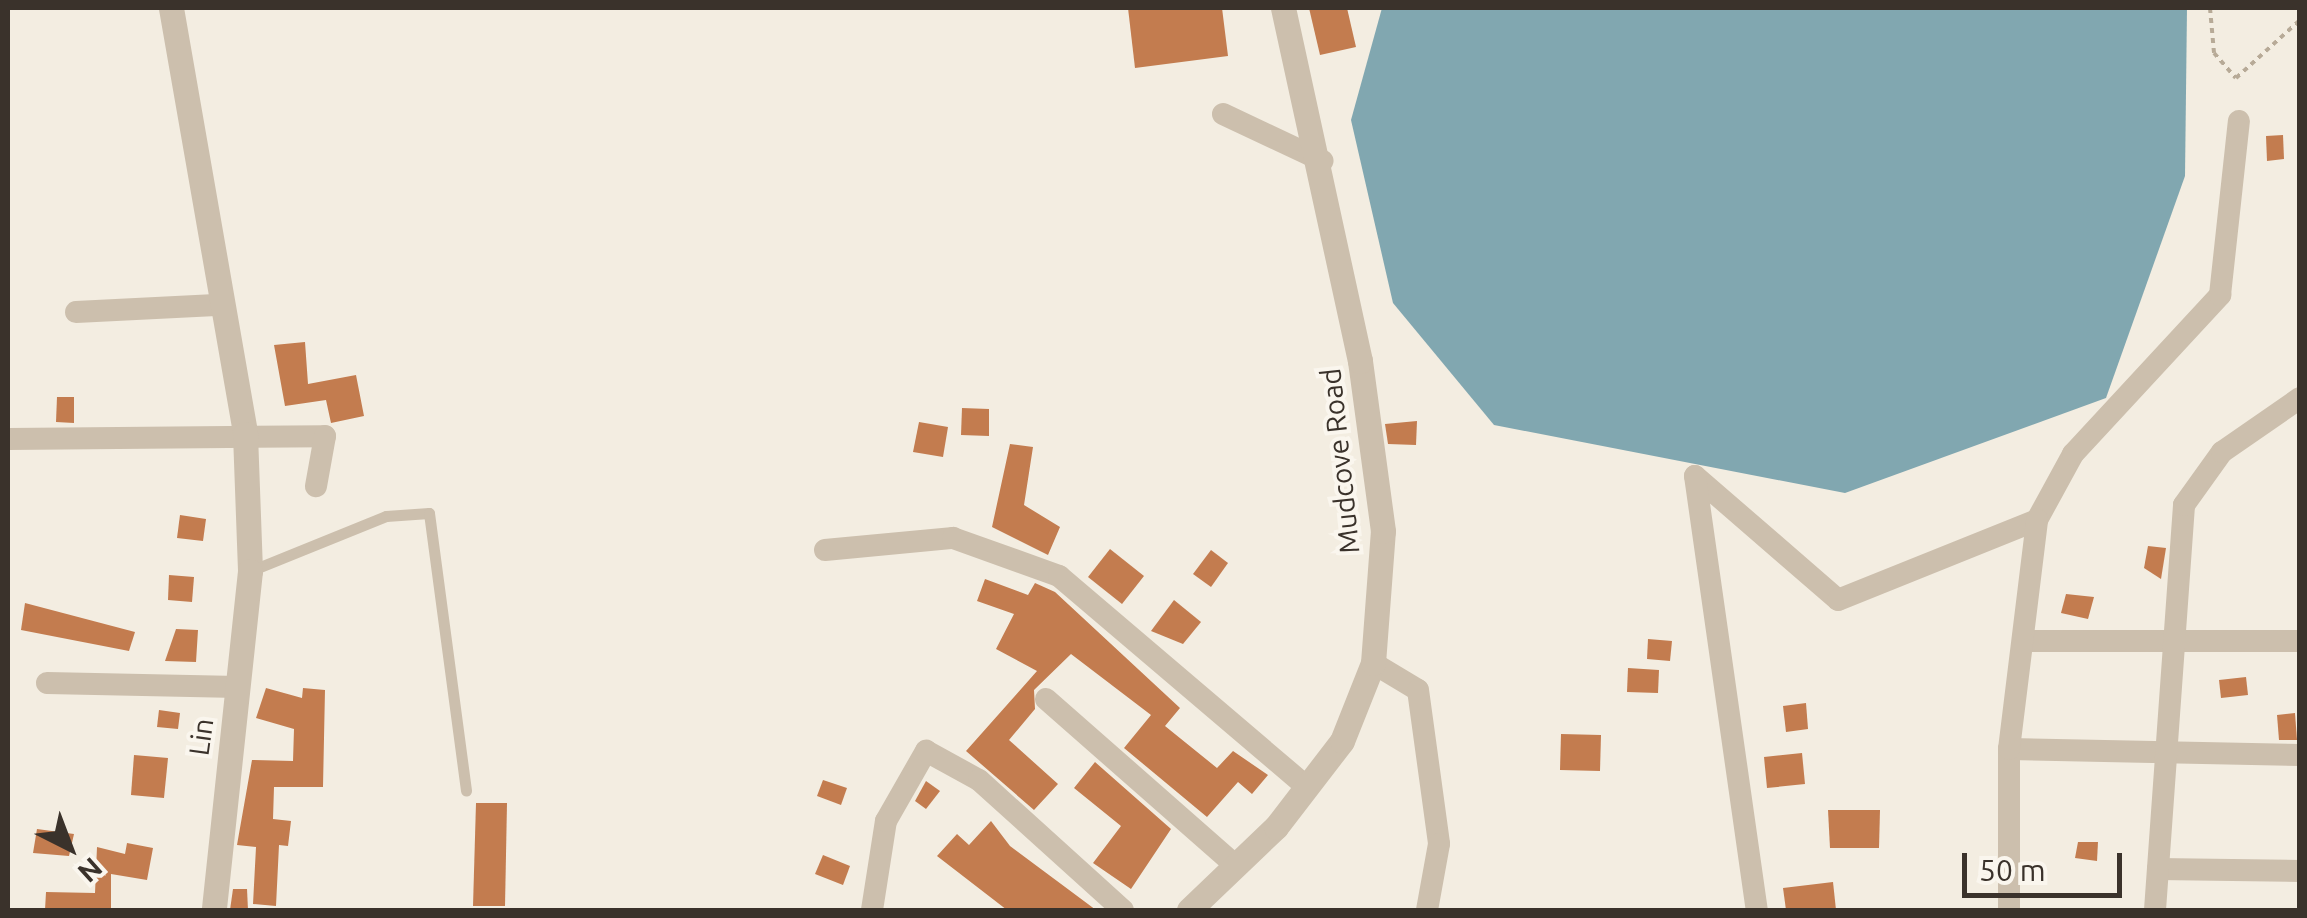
<!DOCTYPE html>
<html>
<head>
<meta charset="utf-8">
<style>
  body { margin:0 }
  #map { position:relative; width:2307px; height:918px; overflow:hidden; background:#f3ede1; font-family:Ubuntu,sans-serif }
  div>[style] { position:absolute }
  [style*='--x'] { left:calc(var(--x)*1px); top:calc(var(--y)*1px); width:calc(var(--w)*1px); rotate:calc(var(--a)*1deg) }
  .water>* { inset:0; background:#81a7b0 }
  .building>* { inset:0; background:#c37c4f }
  .path>* { height:4px; margin-top:-2px; transform-origin:0; background:repeating-linear-gradient(90deg,#b7aa97 0 5px,transparent 0 10px) }
  .service>* { height:11px; margin:-5.5px; padding:0 5.5px; transform-origin:5.5px; border-radius:5.5px; background:#ccbfad }
  .minor>* { height:22px; margin:-11px; padding:0 11px; transform-origin:11px; border-radius:11px; background:#ccbfad }
  .tertiary>* { height:25px; margin:-12.5px; padding:0 12.5px; transform-origin:12.5px; border-radius:12.5px; background:#ccbfad }
  span { translate:-50% -50%; white-space:nowrap; text-align:center; line-height:1.15; -webkit-text-stroke:8px #faf6ee; paint-order:stroke }
  .street-label { font-size:28px; color:#3a322b }
  .frame { position:absolute; inset:0; border:10px solid #3a322b; pointer-events:none }
  .north { position:absolute; left:20px; top:798px; width:100px; height:100px; -webkit-text-stroke:8px #faf6ee; paint-order:stroke; rotate:138deg; font-size:28px; font-weight:700; line-height:40px; text-align:center; color:#3a322b }
  .north::after { content:''; display:block; margin:auto; width:35px; height:45px; background:#3a322b; clip-path:polygon(50% 0,100% 100%,50% 72%,0 100%) }
  .scale { position:absolute; left:1962px; top:853px; width:160px; height:45px; box-sizing:border-box; border:5px solid #3a322b; border-top:0; padding-left:12px; font-size:30px; line-height:35px; white-space:nowrap; color:#3a322b; -webkit-text-stroke:8px #faf6ee; paint-order:stroke }
</style>
</head>
<body>
<div id="map">
  <div class="water">
    <div style="clip-path:polygon(1382px 8px,2187px 8px,2185px 176px,2106px 398px,1845px 493px,1494px 425px,1393px 303px,1351px 120px)"></div>
  </div>
  <div class="building">
    <div style="clip-path:polygon(1128px 8px,1222px 8px,1228px 56px,1135px 68px)"></div>
    <div style="clip-path:polygon(1309px 8px,1347px 8px,1356px 47px,1320px 55px)"></div>
    <div style="clip-path:polygon(2283px 135px,2284px 159px,2267px 161px,2266px 136px)"></div>
    <div style="clip-path:polygon(305px 342px,308px 384px,356px 375px,364px 416px,331px 423px,326px 400px,285px 406px,274px 345px)"></div>
    <div style="clip-path:polygon(57px 397px,74px 397px,74px 423px,56px 422px)"></div>
    <div style="clip-path:polygon(962px 408px,989px 409px,989px 436px,961px 435px)"></div>
    <div style="clip-path:polygon(1417px 421px,1416px 445px,1388px 444px,1385px 424px)"></div>
    <div style="clip-path:polygon(919px 422px,948px 427px,943px 457px,913px 452px)"></div>
    <div style="clip-path:polygon(1010px 444px,1033px 447px,1024px 505px,1060px 527px,1048px 555px,992px 527px)"></div>
    <div style="clip-path:polygon(180px 515px,206px 519px,203px 541px,177px 538px)"></div>
    <div style="clip-path:polygon(2148px 546px,2166px 548px,2161px 579px,2144px 568px)"></div>
    <div style="clip-path:polygon(1110px 549px,1144px 576px,1122px 604px,1088px 577px)"></div>
    <div style="clip-path:polygon(1211px 550px,1228px 563px,1211px 587px,1193px 574px)"></div>
    <div style="clip-path:polygon(169px 575px,194px 577px,192px 602px,168px 600px)"></div>
    <div style="clip-path:polygon(985px 579px,1028px 595px,1035px 583px,1055px 592px,1180px 708px,1165px 726px,1217px 768px,1233px 751px,1268px 775px,1252px 794px,1238px 782px,1207px 817px,1124px 748px,1151px 715px,1071px 654px,1034px 690px,1035px 709px,1009px 740px,1058px 784px,1034px 810px,966px 751px,1037px 671px,996px 649px,1014px 614px,977px 601px)"></div>
    <div style="clip-path:polygon(2066px 594px,2094px 597px,2088px 619px,2061px 613px)"></div>
    <div style="clip-path:polygon(1174px 600px,1201px 622px,1183px 644px,1151px 631px)"></div>
    <div style="clip-path:polygon(25px 603px,135px 632px,129px 651px,21px 630px)"></div>
    <div style="clip-path:polygon(176px 629px,198px 630px,196px 662px,165px 661px)"></div>
    <div style="clip-path:polygon(1648px 639px,1672px 641px,1670px 661px,1647px 659px)"></div>
    <div style="clip-path:polygon(1628px 668px,1659px 670px,1658px 693px,1627px 692px)"></div>
    <div style="clip-path:polygon(2246px 677px,2248px 695px,2221px 698px,2219px 680px)"></div>
    <div style="clip-path:polygon(266px 688px,302px 698px,303px 688px,325px 690px,323px 787px,274px 787px,273px 819px,291px 821px,288px 846px,279px 845px,276px 906px,253px 904px,256px 847px,237px 845px,252px 760px,293px 761px,294px 729px,256px 718px)"></div>
    <div style="clip-path:polygon(1806px 703px,1808px 729px,1786px 732px,1783px 706px)"></div>
    <div style="clip-path:polygon(159px 710px,180px 713px,178px 729px,157px 727px)"></div>
    <div style="clip-path:polygon(2295px 713px,2297px 740px,2279px 740px,2277px 715px)"></div>
    <div style="clip-path:polygon(1561px 734px,1601px 735px,1600px 771px,1560px 770px)"></div>
    <div style="clip-path:polygon(1802px 753px,1805px 784px,1767px 788px,1764px 757px)"></div>
    <div style="clip-path:polygon(134px 755px,168px 758px,164px 798px,131px 795px)"></div>
    <div style="clip-path:polygon(1095px 762px,1171px 829px,1131px 889px,1093px 863px,1121px 826px,1074px 788px)"></div>
    <div style="clip-path:polygon(823px 780px,847px 788px,841px 805px,817px 796px)"></div>
    <div style="clip-path:polygon(926px 781px,940px 791px,926px 809px,915px 801px)"></div>
    <div style="clip-path:polygon(476px 803px,507px 803px,505px 906px,473px 906px)"></div>
    <div style="clip-path:polygon(1828px 810px,1880px 810px,1879px 848px,1830px 848px)"></div>
    <div style="clip-path:polygon(991px 821px,1010px 846px,1096px 910px,1007px 910px,937px 856px,957px 834px,969px 845px)"></div>
    <div style="clip-path:polygon(37px 829px,74px 834px,69px 856px,33px 853px)"></div>
    <div style="clip-path:polygon(2078px 842px,2098px 842px,2097px 861px,2075px 858px)"></div>
    <div style="clip-path:polygon(127px 843px,153px 848px,147px 880px,111px 874px,111px 910px,45px 910px,46px 892px,95px 893px,97px 847px,125px 854px)"></div>
    <div style="clip-path:polygon(823px 855px,850px 866px,843px 885px,815px 874px)"></div>
    <div style="clip-path:polygon(1833px 882px,1836px 910px,1786px 910px,1783px 888px)"></div>
    <div style="clip-path:polygon(233px 889px,247px 889px,248px 910px,230px 910px)"></div>
  </div>
  <div class="path">
    <div style="--x:2210;--y:8;--w:45;--a:84.9"></div>
    <div style="--x:2214;--y:53;--w:33;--a:49"></div>
    <div style="--x:2236;--y:78;--w:86;--a:-42.2"></div>
  </div>
  <div class="service">
    <div style="--x:250;--y:571;--w:147;--a:-22"></div>
    <div style="--x:386;--y:516;--w:43;--a:-4"></div>
    <div style="--x:429;--y:513;--w:280;--a:82.4"></div>
  </div>
  <div class="minor">
    <div style="--x:1223;--y:114;--w:110;--a:25.2"></div>
    <div style="--x:76;--y:312;--w:140;--a:-2.9"></div>
    <div style="--x:8;--y:439;--w:317;--a:-0.5"></div>
    <div style="--x:325;--y:436;--w:51;--a:100.2"></div>
    <div style="--x:1695;--y:476;--w:189;--a:40.9"></div>
    <div style="--x:1838;--y:600;--w:214;--a:-21.9"></div>
    <div style="--x:2037;--y:520;--w:75;--a:-61.4"></div>
    <div style="--x:2073;--y:454;--w:217;--a:-47.2"></div>
    <div style="--x:2220;--y:295;--w:175;--a:-83.8"></div>
    <div style="--x:1695;--y:476;--w:438;--a:81.9"></div>
    <div style="--x:825;--y:550;--w:129;--a:-5.4"></div>
    <div style="--x:953;--y:538;--w:113;--a:19.7"></div>
    <div style="--x:1059;--y:576;--w:326;--a:40.4"></div>
    <div style="--x:2026;--y:641;--w:274;--a:0"></div>
    <div style="--x:1373;--y:663;--w:52;--a:31"></div>
    <div style="--x:1418;--y:690;--w:155;--a:82.2"></div>
    <div style="--x:1439;--y:844;--w:67;--a:100.3"></div>
    <div style="--x:47;--y:683;--w:191;--a:1.2"></div>
    <div style="--x:1046;--y:699;--w:253;--a:41.3"></div>
    <div style="--x:2009;--y:749;--w:291;--a:1.2"></div>
    <div style="--x:2158;--y:869;--w:142;--a:0.8"></div>
    <div style="--x:872;--y:910;--w:90;--a:-81.1"></div>
    <div style="--x:886;--y:821;--w:81;--a:-60.3"></div>
    <div style="--x:926;--y:751;--w:60;--a:28.7"></div>
    <div style="--x:979;--y:780;--w:194;--a:42.1"></div>
    <div style="--x:2009;--y:910;--w:161;--a:-90"></div>
    <div style="--x:2009;--y:749;--w:231;--a:-83"></div>
    <div style="--x:2155;--y:910;--w:406;--a:-85.9"></div>
    <div style="--x:2184;--y:505;--w:65;--a:-54.4"></div>
    <div style="--x:2222;--y:452;--w:95;--a:-34.7"></div>
  </div>
  <div class="tertiary">
    <div style="--x:171;--y:8;--w:432;--a:80.1"></div>
    <div style="--x:245;--y:434;--w:137;--a:87.9"></div>
    <div style="--x:250;--y:571;--w:341;--a:96.1"></div>
    <div style="--x:1189;--y:910;--w:120;--a:-43.7"></div>
    <div style="--x:1276;--y:827;--w:108;--a:-52.5"></div>
    <div style="--x:1342;--y:741;--w:84;--a:-68.3"></div>
    <div style="--x:1373;--y:663;--w:132;--a:-85.7"></div>
    <div style="--x:1383;--y:531;--w:172;--a:-97.7"></div>
    <div style="--x:1360;--y:361;--w:361;--a:-102.3"></div>
  </div>
  <div class="street-label">
    <span style="left:1340px;top:461px;rotate:-96deg">Mudcove Road</span>
    <span style="left:201px;top:737px;rotate:-82deg">Lin</span>
  </div>
  <div class="frame"></div>
  <div class="north">N</div>
  <div class="scale">50 m</div>
</div>
</body>
</html>
